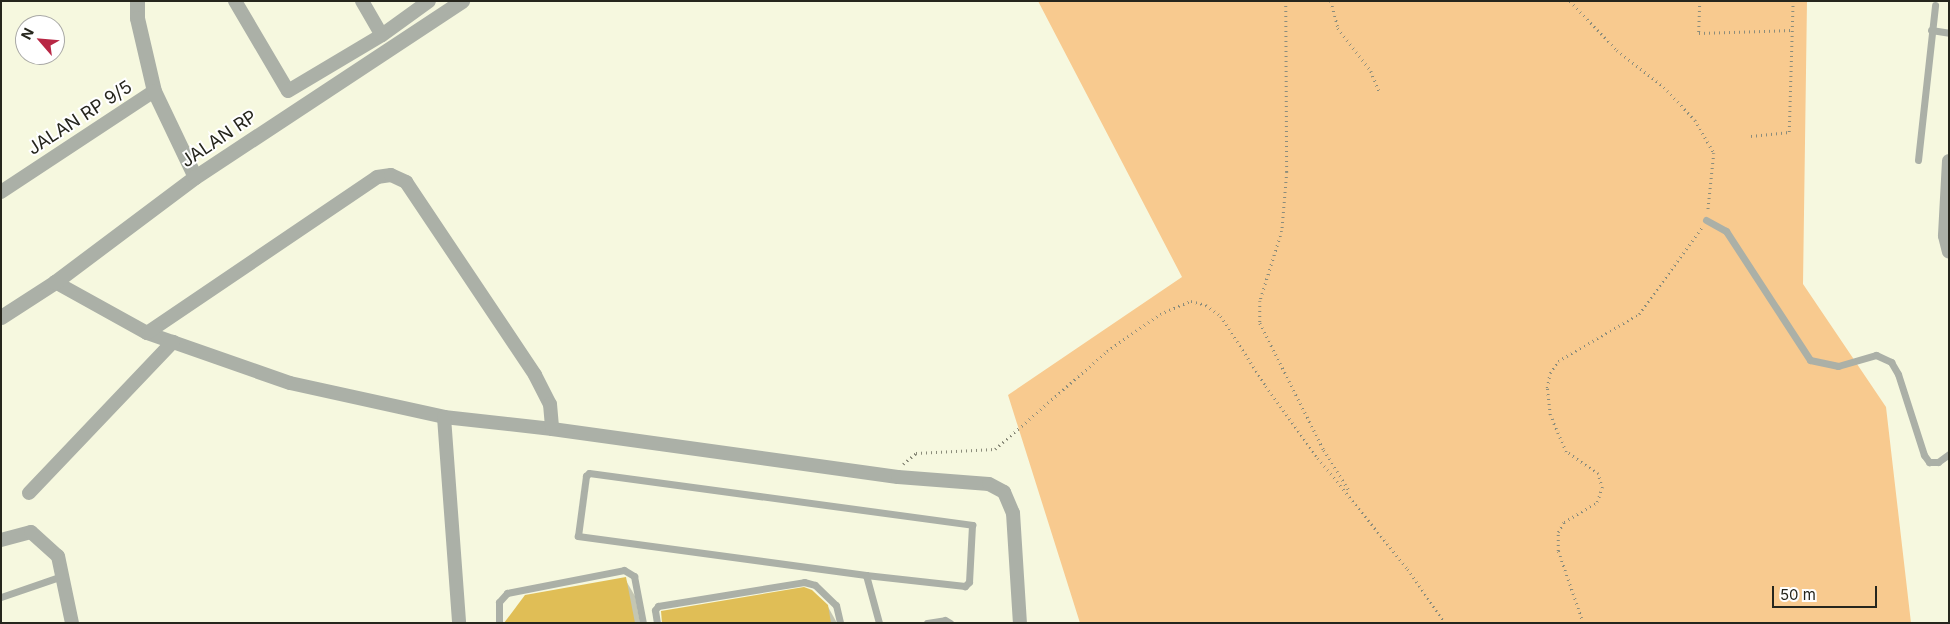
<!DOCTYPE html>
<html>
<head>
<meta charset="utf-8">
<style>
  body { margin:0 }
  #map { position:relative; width:1950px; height:624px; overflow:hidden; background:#f6f8df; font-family:Inter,sans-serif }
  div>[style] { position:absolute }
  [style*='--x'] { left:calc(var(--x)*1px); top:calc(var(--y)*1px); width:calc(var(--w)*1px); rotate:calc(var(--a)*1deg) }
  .green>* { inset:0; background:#f8ca8f }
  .shadow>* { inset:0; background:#0003 }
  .building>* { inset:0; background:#e0be56 }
  .path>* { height:2.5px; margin-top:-1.25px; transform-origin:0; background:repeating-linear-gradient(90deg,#8b8c7b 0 1px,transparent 0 5px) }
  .service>* { height:7px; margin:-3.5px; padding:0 3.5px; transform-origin:3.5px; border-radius:3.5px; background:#abb0a7 }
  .minor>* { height:14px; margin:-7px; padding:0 7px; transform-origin:7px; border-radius:7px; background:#abb0a7 }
  .tertiary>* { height:15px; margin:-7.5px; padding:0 7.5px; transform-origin:7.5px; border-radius:7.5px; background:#abb0a7 }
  span { translate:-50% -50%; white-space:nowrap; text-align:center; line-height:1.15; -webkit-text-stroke:4px #fff; paint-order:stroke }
  .street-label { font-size:18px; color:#26261d }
  .frame { position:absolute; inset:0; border:2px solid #26261d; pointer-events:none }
  .north { position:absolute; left:15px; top:15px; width:50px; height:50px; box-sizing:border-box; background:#fff; border:1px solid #a8a8a5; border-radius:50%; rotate:297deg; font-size:14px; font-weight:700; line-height:20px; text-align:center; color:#26261d }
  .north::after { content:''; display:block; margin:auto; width:18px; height:22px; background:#b82745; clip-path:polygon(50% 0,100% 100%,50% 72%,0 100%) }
  .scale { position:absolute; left:1772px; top:586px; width:105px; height:22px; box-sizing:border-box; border:2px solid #26261d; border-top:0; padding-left:6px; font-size:15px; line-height:18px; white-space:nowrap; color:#26261d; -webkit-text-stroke:4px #fff; paint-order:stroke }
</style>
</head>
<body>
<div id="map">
  <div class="green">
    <div style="clip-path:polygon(1038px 1px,1807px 1px,1803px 284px,1886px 407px,1911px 623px,1080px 623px,1008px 395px,1182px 277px)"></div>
  </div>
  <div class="shadow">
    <div style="clip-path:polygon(625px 579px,635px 596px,640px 623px,506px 623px,525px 596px)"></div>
    <div style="clip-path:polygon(827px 605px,837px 623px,664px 623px)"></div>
  </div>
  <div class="building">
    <div style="clip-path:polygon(626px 577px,635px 623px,504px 623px,525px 595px)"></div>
    <div style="clip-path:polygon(804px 587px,812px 590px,828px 605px,831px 623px,662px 623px,661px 611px)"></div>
  </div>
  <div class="path">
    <div style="--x:1286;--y:1;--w:171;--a:89.7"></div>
    <div style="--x:1287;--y:172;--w:59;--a:94.8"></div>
    <div style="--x:1282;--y:231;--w:73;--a:107.4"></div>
    <div style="--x:1260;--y:301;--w:22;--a:90"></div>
    <div style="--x:1260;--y:323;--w:142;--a:63.3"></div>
    <div style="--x:1324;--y:450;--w:49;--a:58.2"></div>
    <div style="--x:1331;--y:1;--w:28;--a:75"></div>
    <div style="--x:1338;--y:28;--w:54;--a:52.5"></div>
    <div style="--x:1371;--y:71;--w:24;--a:68"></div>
    <div style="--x:1570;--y:1;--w:68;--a:46.2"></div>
    <div style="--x:1617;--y:50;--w:60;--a:38.2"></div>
    <div style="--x:1664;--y:87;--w:45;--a:46.8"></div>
    <div style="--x:1695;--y:120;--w:38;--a:60"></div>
    <div style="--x:1714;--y:153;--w:58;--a:95.9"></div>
    <div style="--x:1700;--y:1;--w:32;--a:92"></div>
    <div style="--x:1699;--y:33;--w:93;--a:-1.8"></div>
    <div style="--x:1751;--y:136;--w:38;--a:-6"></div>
    <div style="--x:1789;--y:132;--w:131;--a:-88.3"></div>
    <div style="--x:903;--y:464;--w:17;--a:-40"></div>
    <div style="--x:916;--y:453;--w:79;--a:-2.9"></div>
    <div style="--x:995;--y:449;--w:149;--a:-41.2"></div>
    <div style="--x:1107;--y:351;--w:65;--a:-34.9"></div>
    <div style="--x:1160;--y:314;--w:34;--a:-23"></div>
    <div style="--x:1191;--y:301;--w:16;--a:15"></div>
    <div style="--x:1206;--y:305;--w:19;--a:36"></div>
    <div style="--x:1221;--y:316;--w:83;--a:57.3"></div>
    <div style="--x:1266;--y:386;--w:89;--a:54.2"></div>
    <div style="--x:1318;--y:458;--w:143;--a:51"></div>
    <div style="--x:1408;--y:569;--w:65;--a:55.6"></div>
    <div style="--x:1583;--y:623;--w:76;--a:-109.1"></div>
    <div style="--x:1558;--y:551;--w:19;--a:-90"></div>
    <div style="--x:1558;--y:532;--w:12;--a:-59"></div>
    <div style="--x:1564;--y:522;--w:39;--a:-31"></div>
    <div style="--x:1597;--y:502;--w:15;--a:-70"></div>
    <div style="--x:1602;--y:488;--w:15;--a:-106"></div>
    <div style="--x:1598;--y:474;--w:39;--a:-145"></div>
    <div style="--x:1566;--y:452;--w:40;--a:-113.4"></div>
    <div style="--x:1550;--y:415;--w:27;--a:-96"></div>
    <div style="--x:1547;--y:388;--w:15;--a:-79"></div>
    <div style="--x:1550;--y:373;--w:14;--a:-56"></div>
    <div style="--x:1558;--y:361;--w:94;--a:-30.1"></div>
    <div style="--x:1639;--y:314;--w:107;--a:-54.1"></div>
  </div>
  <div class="service">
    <div style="--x:1931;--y:30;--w:18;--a:9"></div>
    <div style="--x:1918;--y:160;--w:156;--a:-83.7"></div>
    <div style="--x:1706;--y:220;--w:23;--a:29"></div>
    <div style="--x:1726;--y:231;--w:154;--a:56.9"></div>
    <div style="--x:1810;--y:360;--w:29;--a:12"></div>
    <div style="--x:1838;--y:366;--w:40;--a:-16"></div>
    <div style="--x:1876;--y:355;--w:17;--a:25"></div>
    <div style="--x:1891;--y:362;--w:14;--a:60"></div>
    <div style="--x:1898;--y:374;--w:85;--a:72.2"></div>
    <div style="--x:1924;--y:455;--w:9;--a:54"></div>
    <div style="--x:1929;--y:462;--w:9;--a:0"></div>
    <div style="--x:1938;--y:462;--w:14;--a:-36"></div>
    <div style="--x:866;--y:575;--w:291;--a:-172.3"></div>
    <div style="--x:578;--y:536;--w:61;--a:-82.4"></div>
    <div style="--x:586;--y:476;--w:4;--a:-45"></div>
    <div style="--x:589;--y:473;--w:387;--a:7.7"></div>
    <div style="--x:972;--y:525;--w:57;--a:93"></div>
    <div style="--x:969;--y:582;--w:6;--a:135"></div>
    <div style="--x:965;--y:586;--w:100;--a:-173.7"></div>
    <div style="--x:866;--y:575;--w:50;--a:74.8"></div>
    <div style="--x:1;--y:597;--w:65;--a:-19"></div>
    <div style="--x:499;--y:623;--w:21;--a:-90"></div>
    <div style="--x:499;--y:602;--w:12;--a:-48"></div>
    <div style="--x:507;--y:593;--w:119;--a:-11.1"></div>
    <div style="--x:624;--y:570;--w:12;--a:31"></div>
    <div style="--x:634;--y:576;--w:48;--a:79.2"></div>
    <div style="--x:657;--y:623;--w:13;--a:-99"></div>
    <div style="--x:655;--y:610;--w:5;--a:-53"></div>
    <div style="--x:658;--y:606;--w:148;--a:-9.3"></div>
    <div style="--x:804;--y:582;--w:11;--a:15"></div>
    <div style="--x:815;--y:585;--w:29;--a:44"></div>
    <div style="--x:836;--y:605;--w:18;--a:77"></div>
    <div style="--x:927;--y:623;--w:18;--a:-9"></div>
    <div style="--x:945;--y:620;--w:6;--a:31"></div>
  </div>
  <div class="minor">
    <div style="--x:235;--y:1;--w:104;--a:59.5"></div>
    <div style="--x:288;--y:91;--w:109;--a:-30.8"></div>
    <div style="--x:382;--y:35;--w:58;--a:-35.9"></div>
    <div style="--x:362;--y:1;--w:39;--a:60"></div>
    <div style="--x:1949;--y:161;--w:75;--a:93.1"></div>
    <div style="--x:1945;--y:236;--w:16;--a:76"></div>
    <div style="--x:1;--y:192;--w:183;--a:-33.4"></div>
    <div style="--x:55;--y:282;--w:105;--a:29"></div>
    <div style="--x:147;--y:333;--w:151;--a:19.3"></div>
    <div style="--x:290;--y:383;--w:158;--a:12.4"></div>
    <div style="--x:444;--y:417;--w:109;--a:6.3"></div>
    <div style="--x:552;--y:429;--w:349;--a:7.9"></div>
    <div style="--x:898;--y:477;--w:91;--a:4.4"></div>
    <div style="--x:989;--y:484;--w:17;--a:28"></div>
    <div style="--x:1004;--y:492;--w:23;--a:67"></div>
    <div style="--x:1013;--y:513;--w:110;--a:86.4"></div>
    <div style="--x:147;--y:333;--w:278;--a:-34.1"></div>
    <div style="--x:377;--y:177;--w:14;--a:-8"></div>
    <div style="--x:391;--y:175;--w:17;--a:25"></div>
    <div style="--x:406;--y:182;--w:232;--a:56.2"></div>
    <div style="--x:535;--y:375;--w:33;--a:63"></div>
    <div style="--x:550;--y:404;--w:25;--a:85"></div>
    <div style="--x:444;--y:417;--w:207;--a:85.8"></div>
    <div style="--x:29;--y:493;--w:209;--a:-46.4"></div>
    <div style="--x:1;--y:540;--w:31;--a:-15"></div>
    <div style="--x:31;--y:532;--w:36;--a:42"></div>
    <div style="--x:58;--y:556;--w:68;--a:78.2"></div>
  </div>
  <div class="tertiary">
    <div style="--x:137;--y:1;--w:17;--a:90"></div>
    <div style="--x:137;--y:18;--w:75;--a:76.9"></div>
    <div style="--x:154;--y:91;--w:95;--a:64.5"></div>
    <div style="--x:1;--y:317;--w:64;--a:-32.9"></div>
    <div style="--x:55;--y:282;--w:175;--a:-36.9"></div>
    <div style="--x:195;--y:177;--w:320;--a:-33.4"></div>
  </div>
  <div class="street-label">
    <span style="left:80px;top:118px;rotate:-33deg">JALAN RP 9/5</span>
    <span style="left:219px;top:139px;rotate:-34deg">JALAN RP</span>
  </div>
  <div class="frame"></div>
  <div class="north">N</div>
  <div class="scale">50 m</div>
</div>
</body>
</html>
